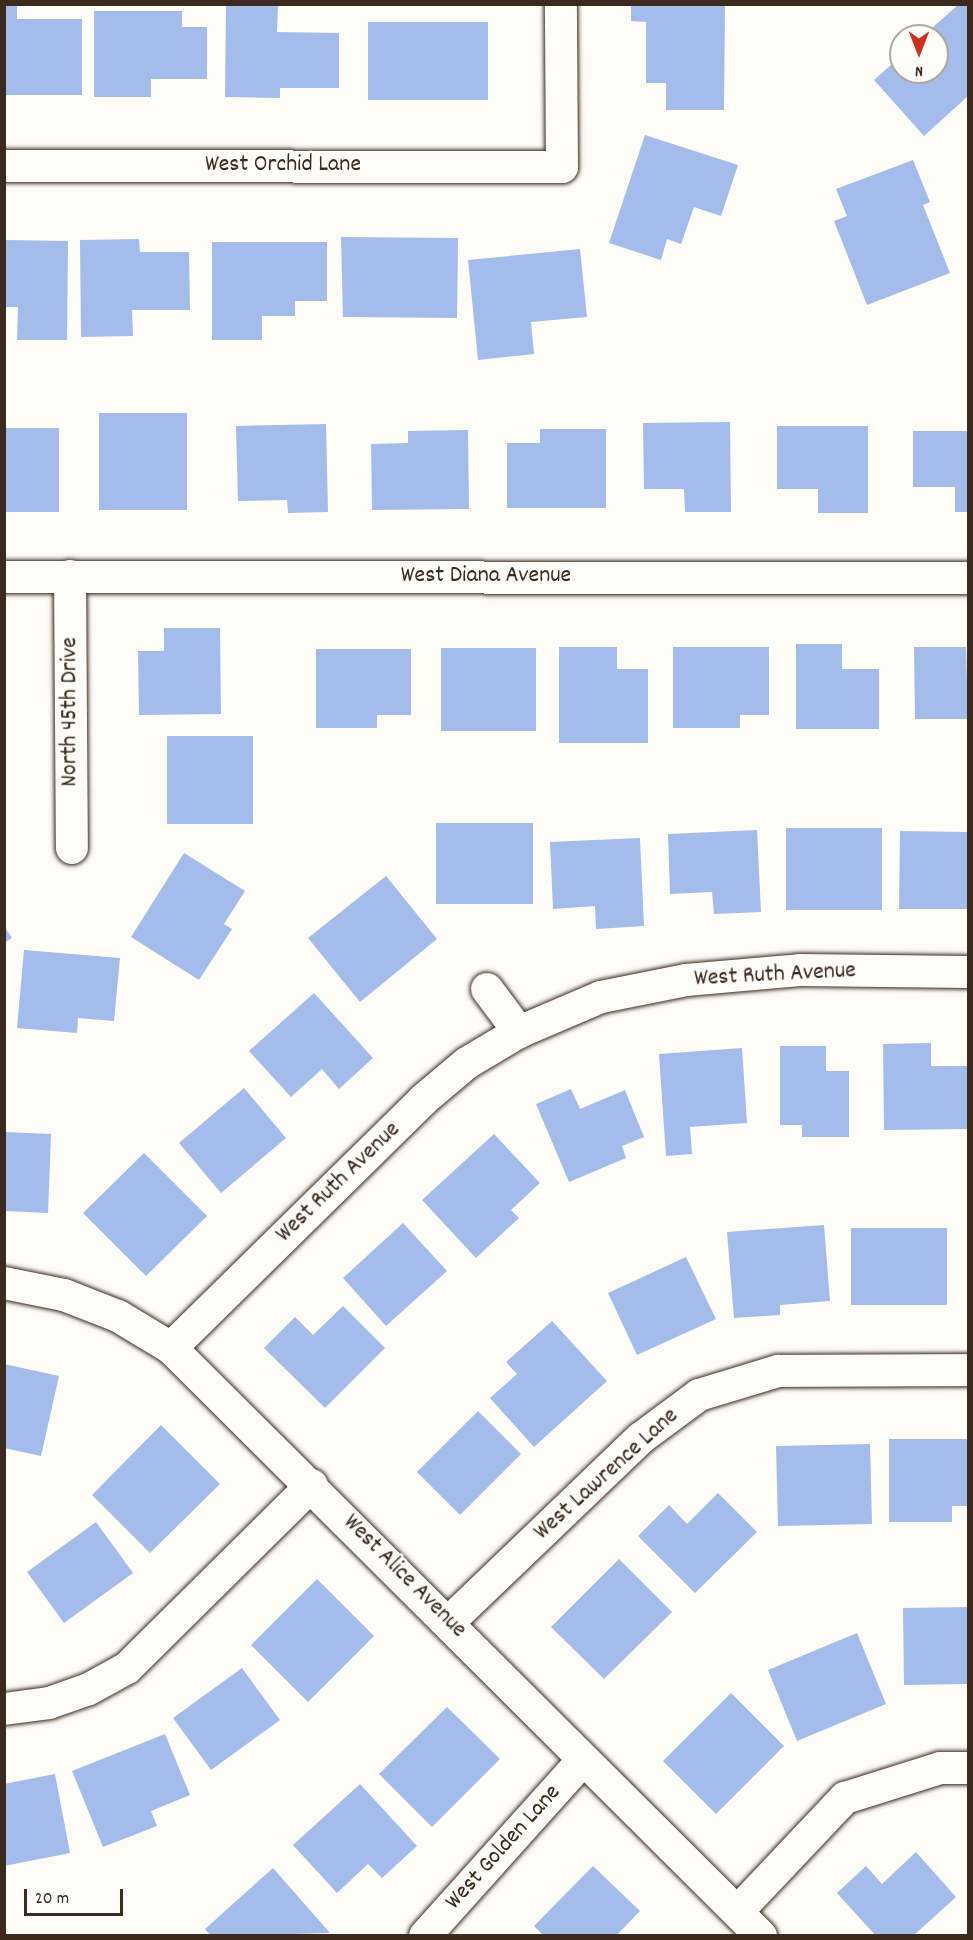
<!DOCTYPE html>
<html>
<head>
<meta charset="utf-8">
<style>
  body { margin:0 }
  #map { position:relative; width:973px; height:1940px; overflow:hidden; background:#fdfcf7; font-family:Dekko,sans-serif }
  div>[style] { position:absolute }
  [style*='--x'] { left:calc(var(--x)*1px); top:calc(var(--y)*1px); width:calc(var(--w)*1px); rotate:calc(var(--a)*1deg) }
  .building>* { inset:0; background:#a3bce9 }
  .roads { filter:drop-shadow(0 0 2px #3b2a1e) drop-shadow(0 0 2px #3b2a1e) }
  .minor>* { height:32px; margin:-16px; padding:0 16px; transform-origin:16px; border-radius:16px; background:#fdfcf7 }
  span { translate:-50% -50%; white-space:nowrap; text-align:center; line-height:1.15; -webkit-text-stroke:5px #fdfcf7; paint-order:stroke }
  .street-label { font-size:24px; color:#3b2a1e }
  .frame { position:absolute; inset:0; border:6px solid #3b2a1e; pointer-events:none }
  .north { position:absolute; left:889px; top:24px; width:60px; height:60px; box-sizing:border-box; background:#fdfcf7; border:2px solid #afa8a0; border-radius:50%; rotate:180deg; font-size:16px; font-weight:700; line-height:24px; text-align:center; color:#3b2a1e }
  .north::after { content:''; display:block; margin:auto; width:21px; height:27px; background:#c8321e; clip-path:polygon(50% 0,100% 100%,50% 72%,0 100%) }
  .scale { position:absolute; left:24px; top:1889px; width:99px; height:27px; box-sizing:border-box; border:3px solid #3b2a1e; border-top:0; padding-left:8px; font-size:18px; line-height:21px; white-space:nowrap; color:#3b2a1e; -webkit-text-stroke:4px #fdfcf7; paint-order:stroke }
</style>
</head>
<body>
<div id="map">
  <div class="building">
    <div style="clip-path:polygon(4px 4px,17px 4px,17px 19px,82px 19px,82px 95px,4px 95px)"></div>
    <div style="clip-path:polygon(226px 4px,278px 4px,277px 32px,339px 33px,339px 88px,280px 88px,280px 98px,225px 97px)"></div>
    <div style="clip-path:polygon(631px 4px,725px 4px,724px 110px,666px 110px,666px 83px,646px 83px,646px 22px,631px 21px)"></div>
    <div style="clip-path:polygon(959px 4px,968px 4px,968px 96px,924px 136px,874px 80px,901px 56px,901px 72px,937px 72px,937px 36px,923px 36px)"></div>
    <div style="clip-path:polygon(94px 11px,182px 11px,182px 27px,207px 27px,207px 79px,151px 79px,151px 97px,94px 97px)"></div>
    <div style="clip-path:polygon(368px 22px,488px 22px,488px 100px,368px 100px)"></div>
    <div style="clip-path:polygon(645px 135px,738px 165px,721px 216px,694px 207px,681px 244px,667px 239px,661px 260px,609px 243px)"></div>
    <div style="clip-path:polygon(913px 160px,930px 202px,923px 205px,950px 273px,867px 305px,834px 221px,847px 216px,836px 189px)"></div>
    <div style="clip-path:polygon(341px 237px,458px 238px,457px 318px,343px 317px)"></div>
    <div style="clip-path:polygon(139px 239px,140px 252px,189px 252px,190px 310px,132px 310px,133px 336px,81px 337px,80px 240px)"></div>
    <div style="clip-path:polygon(4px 240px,68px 241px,67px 340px,17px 340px,18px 307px,4px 307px)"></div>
    <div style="clip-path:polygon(212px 242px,327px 242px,327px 301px,295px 301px,295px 316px,262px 316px,262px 340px,212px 340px)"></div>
    <div style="clip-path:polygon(580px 249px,587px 317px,531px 322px,534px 354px,478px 360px,468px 260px)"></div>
    <div style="clip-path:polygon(99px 413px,187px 413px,187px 510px,99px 510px)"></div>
    <div style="clip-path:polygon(730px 422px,731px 512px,685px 512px,684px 489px,644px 489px,643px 423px)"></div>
    <div style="clip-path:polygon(326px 424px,328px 512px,288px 513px,287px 500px,238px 501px,236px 426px)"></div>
    <div style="clip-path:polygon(777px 426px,868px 426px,868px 513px,818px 513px,818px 489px,777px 489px)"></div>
    <div style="clip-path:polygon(4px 428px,59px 428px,59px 512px,4px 512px)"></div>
    <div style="clip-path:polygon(540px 429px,606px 429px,606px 508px,507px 508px,507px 443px,540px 443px)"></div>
    <div style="clip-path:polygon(468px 430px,469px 509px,372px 510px,371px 444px,408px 443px,408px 431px)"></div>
    <div style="clip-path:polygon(913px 431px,968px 431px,968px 512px,955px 512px,955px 487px,913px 487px)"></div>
    <div style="clip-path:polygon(164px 628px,220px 628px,221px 714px,139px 715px,138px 651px,164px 651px)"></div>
    <div style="clip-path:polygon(796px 644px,842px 644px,842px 669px,879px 669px,879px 729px,796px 729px)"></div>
    <div style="clip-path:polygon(559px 647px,617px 647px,617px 669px,648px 669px,648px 743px,559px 743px)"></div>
    <div style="clip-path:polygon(673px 647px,769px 647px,769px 715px,740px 715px,740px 728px,673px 728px)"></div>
    <div style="clip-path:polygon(914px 647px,966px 647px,968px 719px,915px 719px)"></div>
    <div style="clip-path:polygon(441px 648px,536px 648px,536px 731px,441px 731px)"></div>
    <div style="clip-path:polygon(316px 649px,411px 649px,411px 715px,377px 715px,377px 728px,316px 728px)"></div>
    <div style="clip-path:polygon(167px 736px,253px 736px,253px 824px,167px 824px)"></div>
    <div style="clip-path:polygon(436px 823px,533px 823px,533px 904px,436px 904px)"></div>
    <div style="clip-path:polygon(786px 828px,882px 828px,882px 910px,786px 910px)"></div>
    <div style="clip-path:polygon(757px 830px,761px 912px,714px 914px,712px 892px,670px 894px,668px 834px)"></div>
    <div style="clip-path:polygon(900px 831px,968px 832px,968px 909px,899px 909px)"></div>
    <div style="clip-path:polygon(640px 838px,644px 926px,596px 929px,595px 906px,553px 909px,550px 842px)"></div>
    <div style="clip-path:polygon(184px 853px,245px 891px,224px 924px,232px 929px,199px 980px,131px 937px)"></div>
    <div style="clip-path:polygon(386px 876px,437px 939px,360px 1002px,308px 938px)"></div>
    <div style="clip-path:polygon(4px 926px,12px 938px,4px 943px)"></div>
    <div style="clip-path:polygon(24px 950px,120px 958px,114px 1021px,78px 1018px,77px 1033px,17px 1028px)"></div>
    <div style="clip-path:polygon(314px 993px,373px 1058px,339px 1089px,322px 1069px,291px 1097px,249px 1051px)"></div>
    <div style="clip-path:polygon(931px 1043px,931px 1066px,968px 1066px,968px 1129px,884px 1130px,883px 1044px)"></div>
    <div style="clip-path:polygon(780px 1046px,826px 1046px,826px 1071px,849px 1071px,849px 1137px,802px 1137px,802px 1125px,780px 1125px)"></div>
    <div style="clip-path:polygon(742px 1048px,747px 1123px,690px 1127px,692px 1154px,666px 1156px,659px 1054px)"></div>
    <div style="clip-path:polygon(244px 1088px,286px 1138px,221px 1193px,179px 1143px)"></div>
    <div style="clip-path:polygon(571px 1089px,580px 1109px,625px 1090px,644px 1137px,622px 1146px,626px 1158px,569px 1182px,536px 1104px)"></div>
    <div style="clip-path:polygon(5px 1132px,51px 1134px,48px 1213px,5px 1211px)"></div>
    <div style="clip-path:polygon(494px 1134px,540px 1183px,511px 1210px,519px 1218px,476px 1258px,422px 1200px)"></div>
    <div style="clip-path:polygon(144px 1153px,207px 1216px,146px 1276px,83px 1213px)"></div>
    <div style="clip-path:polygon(403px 1223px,447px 1271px,386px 1326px,343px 1278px)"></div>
    <div style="clip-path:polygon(824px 1225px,830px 1301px,780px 1305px,780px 1315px,734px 1318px,727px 1232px)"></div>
    <div style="clip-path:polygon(851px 1228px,947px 1228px,947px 1305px,851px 1305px)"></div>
    <div style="clip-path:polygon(686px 1257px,716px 1319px,637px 1355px,608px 1293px)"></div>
    <div style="clip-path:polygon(343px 1306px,385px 1348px,325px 1408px,264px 1348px,295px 1317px,313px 1335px)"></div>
    <div style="clip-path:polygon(552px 1321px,607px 1381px,534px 1447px,490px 1398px,517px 1374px,506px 1362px)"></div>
    <div style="clip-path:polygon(4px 1364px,59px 1376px,41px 1456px,4px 1448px)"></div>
    <div style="clip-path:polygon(478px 1411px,521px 1454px,460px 1515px,417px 1472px)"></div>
    <div style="clip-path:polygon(161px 1425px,220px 1484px,150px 1553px,92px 1495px)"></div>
    <div style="clip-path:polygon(889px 1439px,968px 1439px,968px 1506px,952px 1506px,952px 1522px,889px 1522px)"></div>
    <div style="clip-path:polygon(870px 1444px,872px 1524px,778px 1526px,776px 1446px)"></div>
    <div style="clip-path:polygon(718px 1493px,757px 1532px,695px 1593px,638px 1536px,669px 1505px,687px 1524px)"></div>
    <div style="clip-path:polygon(96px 1522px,133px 1573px,64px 1623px,27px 1572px)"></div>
    <div style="clip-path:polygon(619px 1559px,672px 1612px,604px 1679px,551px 1627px)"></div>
    <div style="clip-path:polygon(317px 1579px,374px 1636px,308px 1702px,251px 1645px)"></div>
    <div style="clip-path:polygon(968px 1607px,968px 1684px,904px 1685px,903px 1608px)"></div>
    <div style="clip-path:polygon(857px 1633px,886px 1704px,797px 1741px,768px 1670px)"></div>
    <div style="clip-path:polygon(242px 1668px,280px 1720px,211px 1770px,173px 1718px)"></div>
    <div style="clip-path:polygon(731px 1693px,784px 1746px,716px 1814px,663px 1761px)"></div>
    <div style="clip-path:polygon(447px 1707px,500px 1759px,432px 1827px,379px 1774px)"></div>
    <div style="clip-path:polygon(165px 1734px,190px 1795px,151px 1811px,157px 1826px,103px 1847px,72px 1771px)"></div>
    <div style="clip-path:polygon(55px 1774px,70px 1853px,4px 1866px,4px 1784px)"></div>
    <div style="clip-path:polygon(360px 1784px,417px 1846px,382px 1878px,368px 1864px,337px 1893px,293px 1845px)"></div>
    <div style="clip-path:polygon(916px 1852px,956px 1897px,913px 1936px,876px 1936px,837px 1893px,866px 1866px,882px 1884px)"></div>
    <div style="clip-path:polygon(593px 1866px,640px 1911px,616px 1936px,544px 1936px,534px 1926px)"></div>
    <div style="clip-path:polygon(273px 1868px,330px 1933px,211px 1936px,205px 1929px)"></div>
  </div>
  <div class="roads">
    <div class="minor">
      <div style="--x:4;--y:166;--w:558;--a:0.1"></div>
      <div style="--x:562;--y:167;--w:163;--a:-90.4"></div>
      <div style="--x:70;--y:576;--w:272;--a:89.6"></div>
      <div style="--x:4;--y:577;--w:964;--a:0.06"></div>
      <div style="--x:487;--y:989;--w:54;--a:53.3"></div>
      <div style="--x:4;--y:1283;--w:61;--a:11.3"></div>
      <div style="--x:64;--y:1295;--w:58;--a:21.3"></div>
      <div style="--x:118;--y:1316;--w:62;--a:31.1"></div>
      <div style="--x:171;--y:1348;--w:833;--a:44.9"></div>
      <div style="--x:171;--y:1348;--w:354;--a:-44.5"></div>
      <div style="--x:423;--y:1100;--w:57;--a:-40.1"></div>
      <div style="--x:467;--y:1063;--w:61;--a:-30.8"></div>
      <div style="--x:519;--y:1032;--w:89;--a:-23.1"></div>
      <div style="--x:601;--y:997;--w:87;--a:-11.3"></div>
      <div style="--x:686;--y:980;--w:114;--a:-5"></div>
      <div style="--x:800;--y:970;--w:168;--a:0.7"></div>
      <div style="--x:449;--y:1622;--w:266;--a:-43.8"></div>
      <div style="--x:641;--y:1438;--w:72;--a:-36.6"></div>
      <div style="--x:699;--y:1395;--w:83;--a:-16.9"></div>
      <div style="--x:778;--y:1371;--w:190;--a:-0.3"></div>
      <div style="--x:4;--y:1709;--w:45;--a:-7.6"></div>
      <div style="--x:49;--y:1703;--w:42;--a:-19.3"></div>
      <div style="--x:89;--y:1689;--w:43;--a:-28.9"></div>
      <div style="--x:127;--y:1668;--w:260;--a:-44.7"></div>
      <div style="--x:738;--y:1911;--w:156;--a:-46.6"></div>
      <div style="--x:845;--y:1798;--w:100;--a:-17.5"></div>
      <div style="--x:940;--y:1768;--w:28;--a:0"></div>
      <div style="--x:425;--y:1936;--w:237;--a:-48.1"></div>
    </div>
  </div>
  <div class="street-label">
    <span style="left:283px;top:166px">West Orchid Lane</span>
    <span style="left:486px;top:577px">West Diana Avenue</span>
    <span style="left:71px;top:712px;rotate:-90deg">North 45th Drive</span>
    <span style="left:775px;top:976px;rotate:-3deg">West Ruth Avenue</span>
    <span style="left:339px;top:1183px;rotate:-44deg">West Ruth Avenue</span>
    <span style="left:607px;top:1475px;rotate:-42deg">West Lawrence Lane</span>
    <span style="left:404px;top:1577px;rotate:45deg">West Alice Avenue</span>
    <span style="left:504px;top:1848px;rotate:-48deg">West Golden Lane</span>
  </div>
  <div class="frame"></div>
  <div class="north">N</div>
  <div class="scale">20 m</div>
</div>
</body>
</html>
